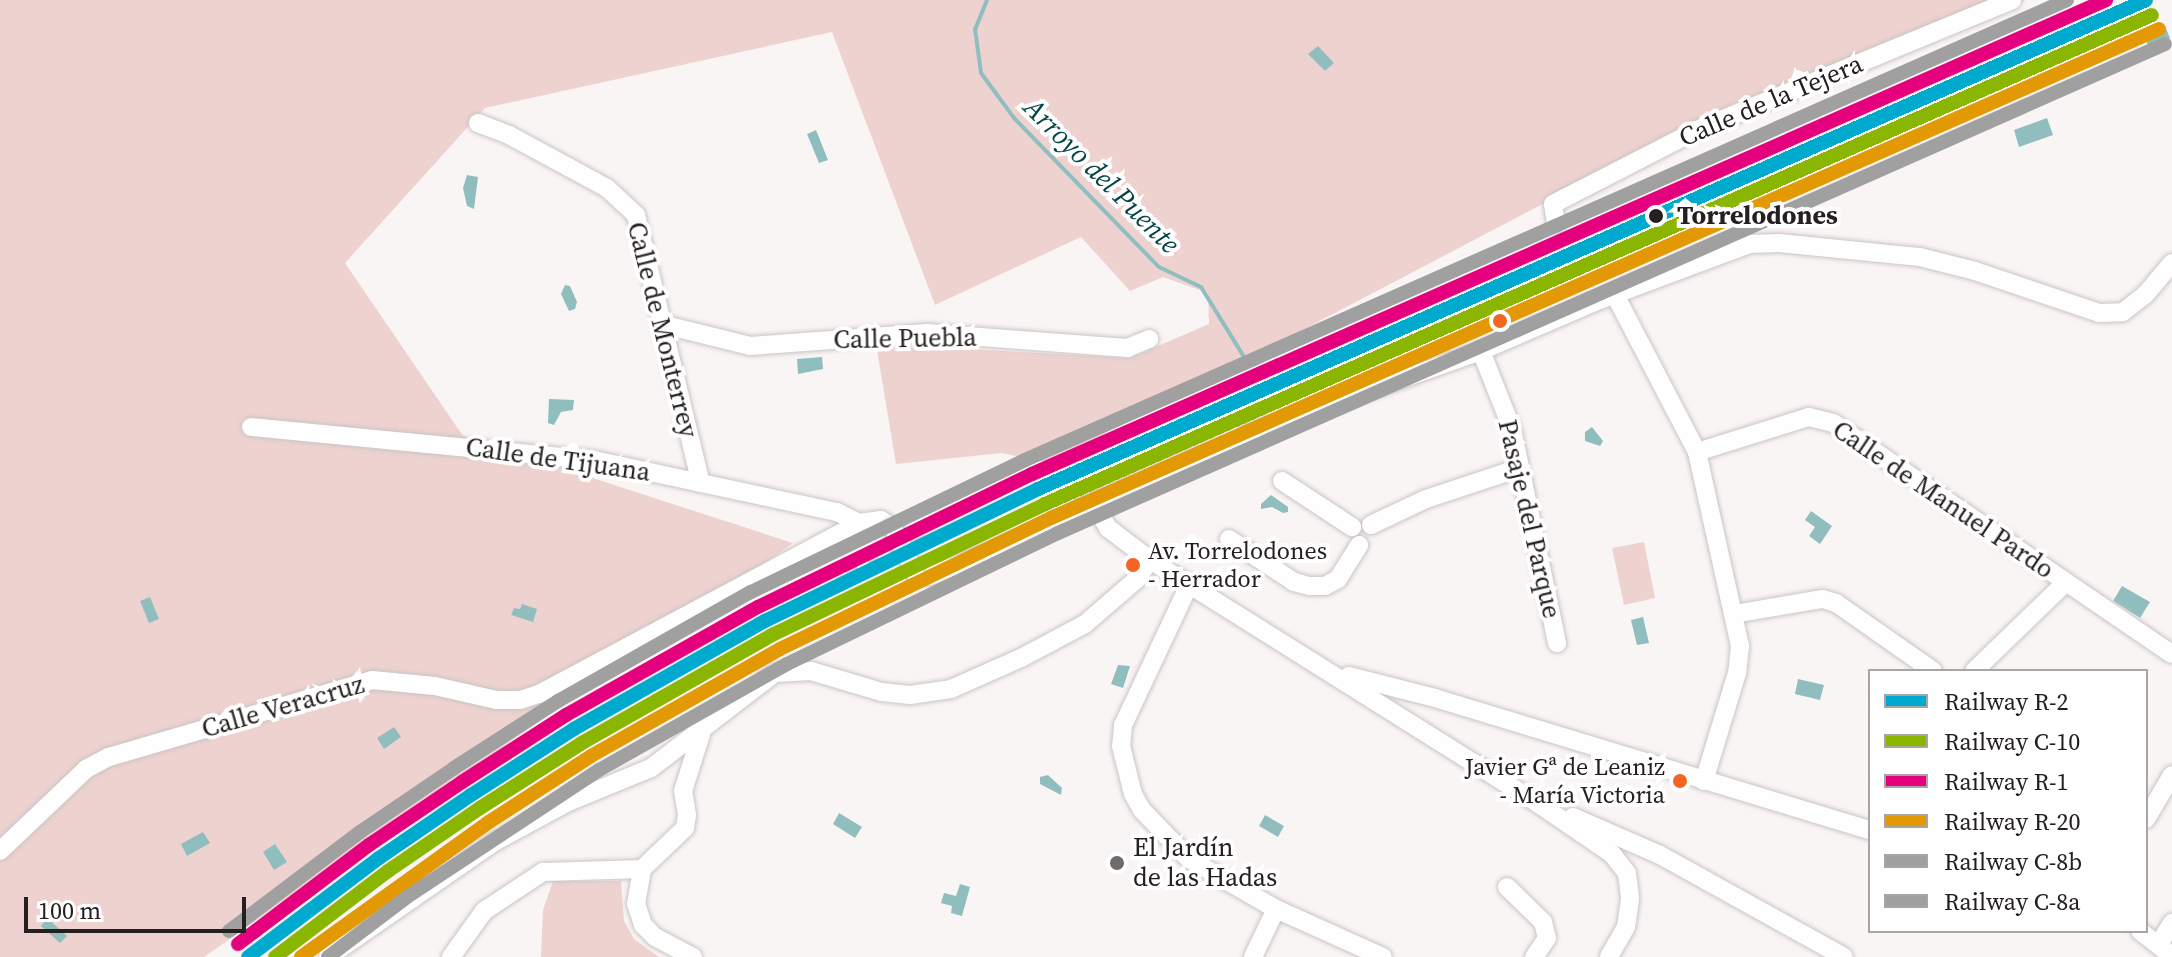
<!DOCTYPE html>
<html>
<head>
<meta charset="utf-8">
<style>
  body { margin:0 }
  #map { position:relative; width:2172px; height:957px; overflow:hidden; background:#faf5f5; font-family:"Source Serif 4",serif }
  div>[style] { position:absolute }
  [style*='--x'] { left:calc(var(--x)*1px); top:calc(var(--y)*1px); width:calc(var(--w)*1px); rotate:calc(var(--a)*1deg) }
  .green>* { inset:0; background:#eed2d0 }
  .water>* { inset:0; background:#90bebf }
  .stream>* { height:4px; margin:-2px; padding:0 2px; transform-origin:2px; border-radius:2px; background:#90bebf }
  .roads { filter:drop-shadow(0 0 2px #cac5c4) drop-shadow(0 0 2px #cac5c4) }
  .minor>* { height:18px; margin:-9px; padding:0 9px; transform-origin:9px; border-radius:9px; background:#fefefe }
  .rail>* { height:7px; margin-top:-3.5px; transform-origin:0; background:repeating-linear-gradient(90deg,#fff 0 12px,#d5d4d3 0 24px); box-sizing:border-box; border-block:2px solid #d5d4d3 }
  .bridges { filter:drop-shadow(0 0 2px #cac5c4) drop-shadow(0 0 2px #cac5c4) }
  .minor-bridge>* { height:18px; margin:-9px; padding:0 9px; transform-origin:9px; border-radius:9px; background:#fefefe }
  .rail-1>* { height:14px; margin:-7px; padding:0 7px; transform-origin:7px; border-radius:7px; background:#00a9ce }
  .rail-2>* { height:14px; margin:-7px; padding:0 7px; transform-origin:7px; border-radius:7px; background:#8ab602 }
  .rail-3>* { height:14px; margin:-7px; padding:0 7px; transform-origin:7px; border-radius:7px; background:#e5007d }
  .rail-4>* { height:14px; margin:-7px; padding:0 7px; transform-origin:7px; border-radius:7px; background:#e29903 }
  .rail-5>* { height:14px; margin:-7px; padding:0 7px; transform-origin:7px; border-radius:7px; background:#a0a0a0 }
  .rail-6>* { height:14px; margin:-7px; padding:0 7px; transform-origin:7px; border-radius:7px; background:#a0a0a0 }
  .dots>* { width:22px; height:22px; translate:-50% -50%; box-sizing:border-box; border:4px solid #fff; border-radius:50% }
  span { translate:-50% -50%; white-space:nowrap; text-align:center; line-height:1.15; -webkit-text-stroke:8px #fff; paint-order:stroke }
  .bus-label { font-size:24px; color:#25201f }
  .left { translate:0 -50%; text-align:left }
  .right { translate:-100% -50%; text-align:right }
  .street-label { font-size:26px; color:#25201f }
  .stop-label { font-size:26px; color:#25201f; font-weight:700 }
  .poi-label { font-size:26px; color:#25201f }
  .water-label { font-size:28px; color:#034548; font-style:italic }
  .legend { position:absolute; left:1868px; top:669px; width:280px; height:264px; box-sizing:border-box; background:#fff; border:2px solid #a8a6a5; margin:0; padding:10px 14px; list-style:none; font-size:24px; color:#25201f }
  .legend li { display:flex; align-items:center; gap:16px; height:40px }
  .legend b { width:40px; border:2px solid #a8a6a5 }
  .scale { position:absolute; left:24px; top:897px; width:222px; height:36px; box-sizing:border-box; border:4px solid #25201f; border-top:0; padding-left:10px; font-size:24px; line-height:28px; white-space:nowrap; color:#25201f; -webkit-text-stroke:6px #fff; paint-order:stroke }
</style>
</head>
<body>
<div id="map">
  <div class="green">
    <div style="clip-path:polygon(0 0,2026px 0,1739px 101px,1049px 463px,1002px 453px,896px 464px,876px 344px,1130px 358px,1209px 324px,1208px 293px,1163px 277px,1130px 291px,1081px 237px,935px 305px,832px 32px,485px 108px,345px 263px,463px 436px,793px 543px,204px 957px,0 957px)"></div>
    <div style="clip-path:polygon(1644px 542px,1655px 598px,1624px 605px,1612px 548px)"></div>
    <div style="clip-path:polygon(553px 881px,621px 881px,624px 921px,634px 939px,659px 957px,541px 957px,543px 910px)"></div>
  </div>
  <div class="water">
    <div style="clip-path:polygon(2165px 26px,2170px 38px,2149px 47px,2143px 35px)"></div>
    <div style="clip-path:polygon(1318px 46px,1334px 63px,1325px 71px,1308px 54px)"></div>
    <div style="clip-path:polygon(2047px 118px,2053px 135px,2019px 147px,2014px 130px)"></div>
    <div style="clip-path:polygon(816px 130px,828px 160px,819px 163px,807px 134px)"></div>
    <div style="clip-path:polygon(467px 175px,478px 177px,474px 209px,467px 206px,463px 188px)"></div>
    <div style="clip-path:polygon(565px 285px,570px 286px,577px 302px,575px 309px,569px 311px,561px 294px)"></div>
    <div style="clip-path:polygon(822px 357px,823px 369px,798px 374px,797px 359px)"></div>
    <div style="clip-path:polygon(549px 399px,574px 400px,573px 410px,561px 412px,554px 425px,548px 423px)"></div>
    <div style="clip-path:polygon(1592px 427px,1603px 441px,1600px 446px,1585px 441px,1585px 432px)"></div>
    <div style="clip-path:polygon(1271px 495px,1288px 507px,1288px 512px,1283px 513px,1272px 507px,1261px 509px,1261px 504px)"></div>
    <div style="clip-path:polygon(1811px 511px,1832px 526px,1820px 544px,1809px 536px,1815px 527px,1805px 520px)"></div>
    <div style="clip-path:polygon(2122px 586px,2150px 602px,2140px 618px,2113px 601px)"></div>
    <div style="clip-path:polygon(150px 597px,159px 619px,149px 623px,140px 601px)"></div>
    <div style="clip-path:polygon(522px 604px,537px 609px,533px 622px,511px 615px,514px 608px,520px 609px)"></div>
    <div style="clip-path:polygon(1643px 617px,1649px 643px,1637px 645px,1631px 620px)"></div>
    <div style="clip-path:polygon(1118px 665px,1130px 666px,1123px 688px,1111px 684px)"></div>
    <div style="clip-path:polygon(1798px 679px,1824px 685px,1820px 700px,1795px 694px)"></div>
    <div style="clip-path:polygon(394px 727px,401px 737px,384px 749px,377px 738px)"></div>
    <div style="clip-path:polygon(1048px 775px,1062px 788px,1061px 795px,1040px 784px,1040px 777px)"></div>
    <div style="clip-path:polygon(839px 813px,862px 827px,855px 838px,833px 824px)"></div>
    <div style="clip-path:polygon(1265px 815px,1284px 826px,1278px 837px,1259px 826px)"></div>
    <div style="clip-path:polygon(203px 832px,210px 843px,187px 856px,181px 844px)"></div>
    <div style="clip-path:polygon(275px 844px,287px 862px,274px 870px,263px 852px)"></div>
    <div style="clip-path:polygon(960px 884px,970px 887px,962px 916px,951px 913px,952px 906px,941px 903px,944px 893px,956px 896px)"></div>
    <div style="clip-path:polygon(47px 918px,67px 936px,60px 943px,41px 926px)"></div>
  </div>
  <div class="stream">
    <div style="--x:987;--y:0;--w:31;--a:112"></div>
    <div style="--x:975;--y:29;--w:44;--a:82.2"></div>
    <div style="--x:981;--y:73;--w:56;--a:53.7"></div>
    <div style="--x:1014;--y:118;--w:208;--a:45.8"></div>
    <div style="--x:1159;--y:267;--w:47;--a:25.5"></div>
    <div style="--x:1201;--y:287;--w:82;--a:58.4"></div>
  </div>
  <div class="roads">
    <div class="minor">
      <div style="--x:478;--y:123;--w:33;--a:21"></div>
      <div style="--x:509;--y:135;--w:111;--a:28.4"></div>
      <div style="--x:607;--y:188;--w:40;--a:43"></div>
      <div style="--x:636;--y:215;--w:276;--a:76.4"></div>
      <div style="--x:1556;--y:223;--w:19;--a:-99"></div>
      <div style="--x:1553;--y:204;--w:162;--a:-27.2"></div>
      <div style="--x:1697;--y:130;--w:341;--a:-22.4"></div>
      <div style="--x:1615;--y:295;--w:177;--a:62.4"></div>
      <div style="--x:1697;--y:452;--w:199;--a:77.5"></div>
      <div style="--x:1740;--y:646;--w:27;--a:96"></div>
      <div style="--x:1737;--y:673;--w:113;--a:107"></div>
      <div style="--x:661;--y:324;--w:92;--a:13.9"></div>
      <div style="--x:750;--y:346;--w:177;--a:-4.2"></div>
      <div style="--x:927;--y:333;--w:201;--a:4.3"></div>
      <div style="--x:1127;--y:348;--w:24;--a:-22"></div>
      <div style="--x:1481;--y:351;--w:84;--a:68.3"></div>
      <div style="--x:1512;--y:429;--w:219;--a:78.1"></div>
      <div style="--x:251;--y:427;--w:345;--a:5.5"></div>
      <div style="--x:594;--y:460;--w:249;--a:12.1"></div>
      <div style="--x:837;--y:512;--w:25;--a:27"></div>
      <div style="--x:1697;--y:452;--w:117;--a:-17.4"></div>
      <div style="--x:1809;--y:417;--w:25;--a:14"></div>
      <div style="--x:1833;--y:423;--w:410;--a:34.3"></div>
      <div style="--x:1282;--y:481;--w:84;--a:33.3"></div>
      <div style="--x:1092;--y:502;--w:31;--a:58"></div>
      <div style="--x:1108;--y:528;--w:53;--a:37.3"></div>
      <div style="--x:1150;--y:560;--w:448;--a:32.1"></div>
      <div style="--x:1530;--y:798;--w:99;--a:34.3"></div>
      <div style="--x:1612;--y:854;--w:24;--a:52"></div>
      <div style="--x:1627;--y:873;--w:26;--a:83"></div>
      <div style="--x:1630;--y:899;--w:28;--a:98"></div>
      <div style="--x:1626;--y:927;--w:34;--a:120"></div>
      <div style="--x:1371;--y:525;--w:61;--a:-25.3"></div>
      <div style="--x:1426;--y:499;--w:99;--a:-18.3"></div>
      <div style="--x:1229;--y:539;--w:78;--a:33.5"></div>
      <div style="--x:1294;--y:582;--w:16;--a:15"></div>
      <div style="--x:1309;--y:586;--w:16;--a:0"></div>
      <div style="--x:1325;--y:586;--w:15;--a:-28"></div>
      <div style="--x:1338;--y:579;--w:40;--a:-58"></div>
      <div style="--x:915;--y:573;--w:15;--a:11"></div>
      <div style="--x:930;--y:576;--w:111;--a:-22.2"></div>
      <div style="--x:1033;--y:534;--w:67;--a:-28.5"></div>
      <div style="--x:1092;--y:502;--w:160;--a:-24"></div>
      <div style="--x:1238;--y:437;--w:258;--a:-19.5"></div>
      <div style="--x:1481;--y:351;--w:132;--a:-23.3"></div>
      <div style="--x:1602;--y:299;--w:158;--a:-20.4"></div>
      <div style="--x:1750;--y:244;--w:29;--a:-2"></div>
      <div style="--x:1779;--y:243;--w:142;--a:5.7"></div>
      <div style="--x:1920;--y:257;--w:57;--a:14.3"></div>
      <div style="--x:1975;--y:271;--w:131;--a:18.7"></div>
      <div style="--x:2099;--y:313;--w:24;--a:-2"></div>
      <div style="--x:2123;--y:312;--w:28;--a:-38"></div>
      <div style="--x:2145;--y:295;--w:42;--a:-49.8"></div>
      <div style="--x:1189;--y:585;--w:155;--a:115.2"></div>
      <div style="--x:1123;--y:725;--w:21;--a:95"></div>
      <div style="--x:1121;--y:746;--w:49;--a:76"></div>
      <div style="--x:1133;--y:794;--w:18;--a:61"></div>
      <div style="--x:1142;--y:810;--w:68;--a:46.2"></div>
      <div style="--x:1189;--y:859;--w:100;--a:29.9"></div>
      <div style="--x:1276;--y:909;--w:117;--a:24.2"></div>
      <div style="--x:1734;--y:614;--w:90;--a:-9.6"></div>
      <div style="--x:1823;--y:599;--w:14;--a:17"></div>
      <div style="--x:1836;--y:603;--w:118;--a:35"></div>
      <div style="--x:1974;--y:671;--w:127;--a:-44"></div>
      <div style="--x:1349;--y:676;--w:89;--a:14.3"></div>
      <div style="--x:1435;--y:698;--w:455;--a:16.9"></div>
      <div style="--x:1573;--y:817;--w:95;--a:23.6"></div>
      <div style="--x:1660;--y:855;--w:210;--a:29"></div>
      <div style="--x:2146;--y:819;--w:51;--a:-59.4"></div>
      <div style="--x:0;--y:851;--w:119;--a:-43.6"></div>
      <div style="--x:86;--y:769;--w:26;--a:-28"></div>
      <div style="--x:109;--y:757;--w:274;--a:-16.3"></div>
      <div style="--x:372;--y:680;--w:63;--a:5.4"></div>
      <div style="--x:435;--y:686;--w:63;--a:12.9"></div>
      <div style="--x:496;--y:700;--w:24;--a:0"></div>
      <div style="--x:520;--y:700;--w:22;--a:-18"></div>
      <div style="--x:541;--y:693;--w:361;--a:-28.1"></div>
      <div style="--x:859;--y:523;--w:22;--a:-8"></div>
      <div style="--x:881;--y:520;--w:14;--a:34"></div>
      <div style="--x:1507;--y:887;--w:50;--a:44.2"></div>
      <div style="--x:1543;--y:922;--w:16;--a:76"></div>
      <div style="--x:1547;--y:938;--w:23;--a:124"></div>
      <div style="--x:2140;--y:931;--w:41;--a:38"></div>
      <div style="--x:2159;--y:944;--w:25;--a:-58"></div>
      <div style="--x:328;--y:957;--w:202;--a:-34.7"></div>
      <div style="--x:494;--y:842;--w:82;--a:-28.4"></div>
      <div style="--x:566;--y:803;--w:92;--a:-22.4"></div>
      <div style="--x:651;--y:768;--w:156;--a:-37.5"></div>
      <div style="--x:775;--y:673;--w:36;--a:-3"></div>
      <div style="--x:811;--y:671;--w:74;--a:16.5"></div>
      <div style="--x:882;--y:692;--w:28;--a:6"></div>
      <div style="--x:910;--y:695;--w:41;--a:-8.3"></div>
      <div style="--x:951;--y:689;--w:77;--a:-23.9"></div>
      <div style="--x:1021;--y:658;--w:72;--a:-28"></div>
      <div style="--x:1085;--y:624;--w:69;--a:-40.9"></div>
      <div style="--x:1137;--y:579;--w:23;--a:-56"></div>
      <div style="--x:451;--y:957;--w:57;--a:-54.3"></div>
      <div style="--x:484;--y:911;--w:71;--a:-33.5"></div>
      <div style="--x:543;--y:872;--w:99;--a:-1.7"></div>
      <div style="--x:693;--y:957;--w:43;--a:-152.2"></div>
      <div style="--x:655;--y:937;--w:17;--a:-135"></div>
      <div style="--x:643;--y:925;--w:22;--a:-108"></div>
      <div style="--x:636;--y:904;--w:36;--a:-80"></div>
      <div style="--x:642;--y:869;--w:59;--a:-43.6"></div>
      <div style="--x:685;--y:828;--w:13;--a:-81"></div>
      <div style="--x:687;--y:815;--w:24;--a:-99"></div>
      <div style="--x:683;--y:791;--w:63;--a:-72.4"></div>
      <div style="--x:1253;--y:957;--w:53;--a:-64.4"></div>
    </div>
  </div>
  <div class="rail">
    <div style="--x:835;--y:576;--w:203;--a:-22.9"></div>
  </div>
  <div class="bridges">
    <div class="minor-bridge">
      <div style="--x:893;--y:528;--w:50;--a:63.9"></div>
    </div>
  </div>
  <div class="rail-1">
    <div style="--x:248;--y:957;--w:164;--a:-37.1"></div>
    <div style="--x:379;--y:858;--w:112;--a:-34.4"></div>
    <div style="--x:471;--y:795;--w:122;--a:-32.7"></div>
    <div style="--x:574;--y:729;--w:219;--a:-29.5"></div>
    <div style="--x:765;--y:621;--w:303;--a:-25.8"></div>
    <div style="--x:1038;--y:489;--w:1211;--a:-23.81"></div>
  </div>
  <div class="rail-2">
    <div style="--x:275;--y:957;--w:142;--a:-37.3"></div>
    <div style="--x:388;--y:871;--w:112;--a:-34.4"></div>
    <div style="--x:480;--y:808;--w:121;--a:-32.5"></div>
    <div style="--x:582;--y:743;--w:219;--a:-29.6"></div>
    <div style="--x:772;--y:635;--w:303;--a:-25.6"></div>
    <div style="--x:1045;--y:504;--w:1210;--a:-23.83"></div>
  </div>
  <div class="rail-3">
    <div style="--x:238;--y:944;--w:164;--a:-37.1"></div>
    <div style="--x:369;--y:845;--w:112;--a:-34.1"></div>
    <div style="--x:462;--y:782;--w:124;--a:-32.8"></div>
    <div style="--x:566;--y:715;--w:220;--a:-29.4"></div>
    <div style="--x:758;--y:607;--w:305;--a:-25.9"></div>
    <div style="--x:1032;--y:474;--w:1174;--a:-23.81"></div>
  </div>
  <div class="rail-4">
    <div style="--x:301;--y:957;--w:231;--a:-35.7"></div>
    <div style="--x:489;--y:822;--w:121;--a:-32.9"></div>
    <div style="--x:591;--y:756;--w:217;--a:-29.5"></div>
    <div style="--x:780;--y:649;--w:301;--a:-25.8"></div>
    <div style="--x:1051;--y:518;--w:1211;--a:-23.81"></div>
  </div>
  <div class="rail-5">
    <div style="--x:229;--y:931;--w:164;--a:-37.1"></div>
    <div style="--x:360;--y:832;--w:114;--a:-34.2"></div>
    <div style="--x:454;--y:768;--w:124;--a:-32.8"></div>
    <div style="--x:558;--y:701;--w:222;--a:-29.5"></div>
    <div style="--x:751;--y:592;--w:304;--a:-25.7"></div>
    <div style="--x:1025;--y:460;--w:1139;--a:-23.82"></div>
  </div>
  <div class="rail-6">
    <div style="--x:328;--y:957;--w:99;--a:-37.2"></div>
    <div style="--x:407;--y:897;--w:230;--a:-33.5"></div>
    <div style="--x:599;--y:770;--w:216;--a:-29.4"></div>
    <div style="--x:787;--y:664;--w:301;--a:-25.8"></div>
    <div style="--x:1058;--y:533;--w:1210;--a:-23.83"></div>
  </div>
  <div class="dots">
    <div style="left:1656px;top:216px;background:#25201f"></div>
    <div style="left:1500px;top:321px;background:#f26522"></div>
    <div style="left:1133px;top:565px;background:#f26522"></div>
    <div style="left:1680px;top:781px;background:#f26522"></div>
    <div style="left:1117px;top:863px;background:#706b6a"></div>
  </div>
  <div class="bus-label">
    <span class="left" style="left:1148px;top:565px">Av. Torrelodones<br>- Herrador</span>
    <span class="right" style="left:1665px;top:781px">Javier Gª de Leaniz<br>- María Victoria</span>
  </div>
  <div class="street-label">
    <span style="left:1771px;top:101px;rotate:-23deg">Calle de la Tejera</span>
    <span style="left:662px;top:330px;rotate:76deg">Calle de Monterrey</span>
    <span style="left:905px;top:339px;rotate:-1deg">Calle Puebla</span>
    <span style="left:558px;top:460px;rotate:8deg">Calle de Tijuana</span>
    <span style="left:1943px;top:500px;rotate:34deg">Calle de Manuel Pardo</span>
    <span style="left:1529px;top:519px;rotate:77deg">Pasaje del Parque</span>
    <span style="left:283px;top:707px;rotate:-16deg">Calle Veracruz</span>
  </div>
  <div class="stop-label">
    <span class="left" style="left:1677px;top:216px">Torrelodones</span>
  </div>
  <div class="poi-label">
    <span class="left" style="left:1133px;top:863px">El Jardín<br>de las Hadas</span>
  </div>
  <div class="water-label">
    <span style="left:1102px;top:175px;rotate:45deg">Arroyo del Puente</span>
  </div>
  <ul class="legend">
  <li><b style="height:10px;background:#00a9ce"></b>Railway R-2</li>
  <li><b style="height:10px;background:#8ab602"></b>Railway C-10</li>
  <li><b style="height:10px;background:#e5007d"></b>Railway R-1</li>
  <li><b style="height:10px;background:#e29903"></b>Railway R-20</li>
  <li><b style="height:10px;background:#a0a0a0"></b>Railway C-8b</li>
  <li><b style="height:10px;background:#a0a0a0"></b>Railway C-8a</li>
  </ul>
  <div class="scale">100 m</div>
</div>
</body>
</html>
